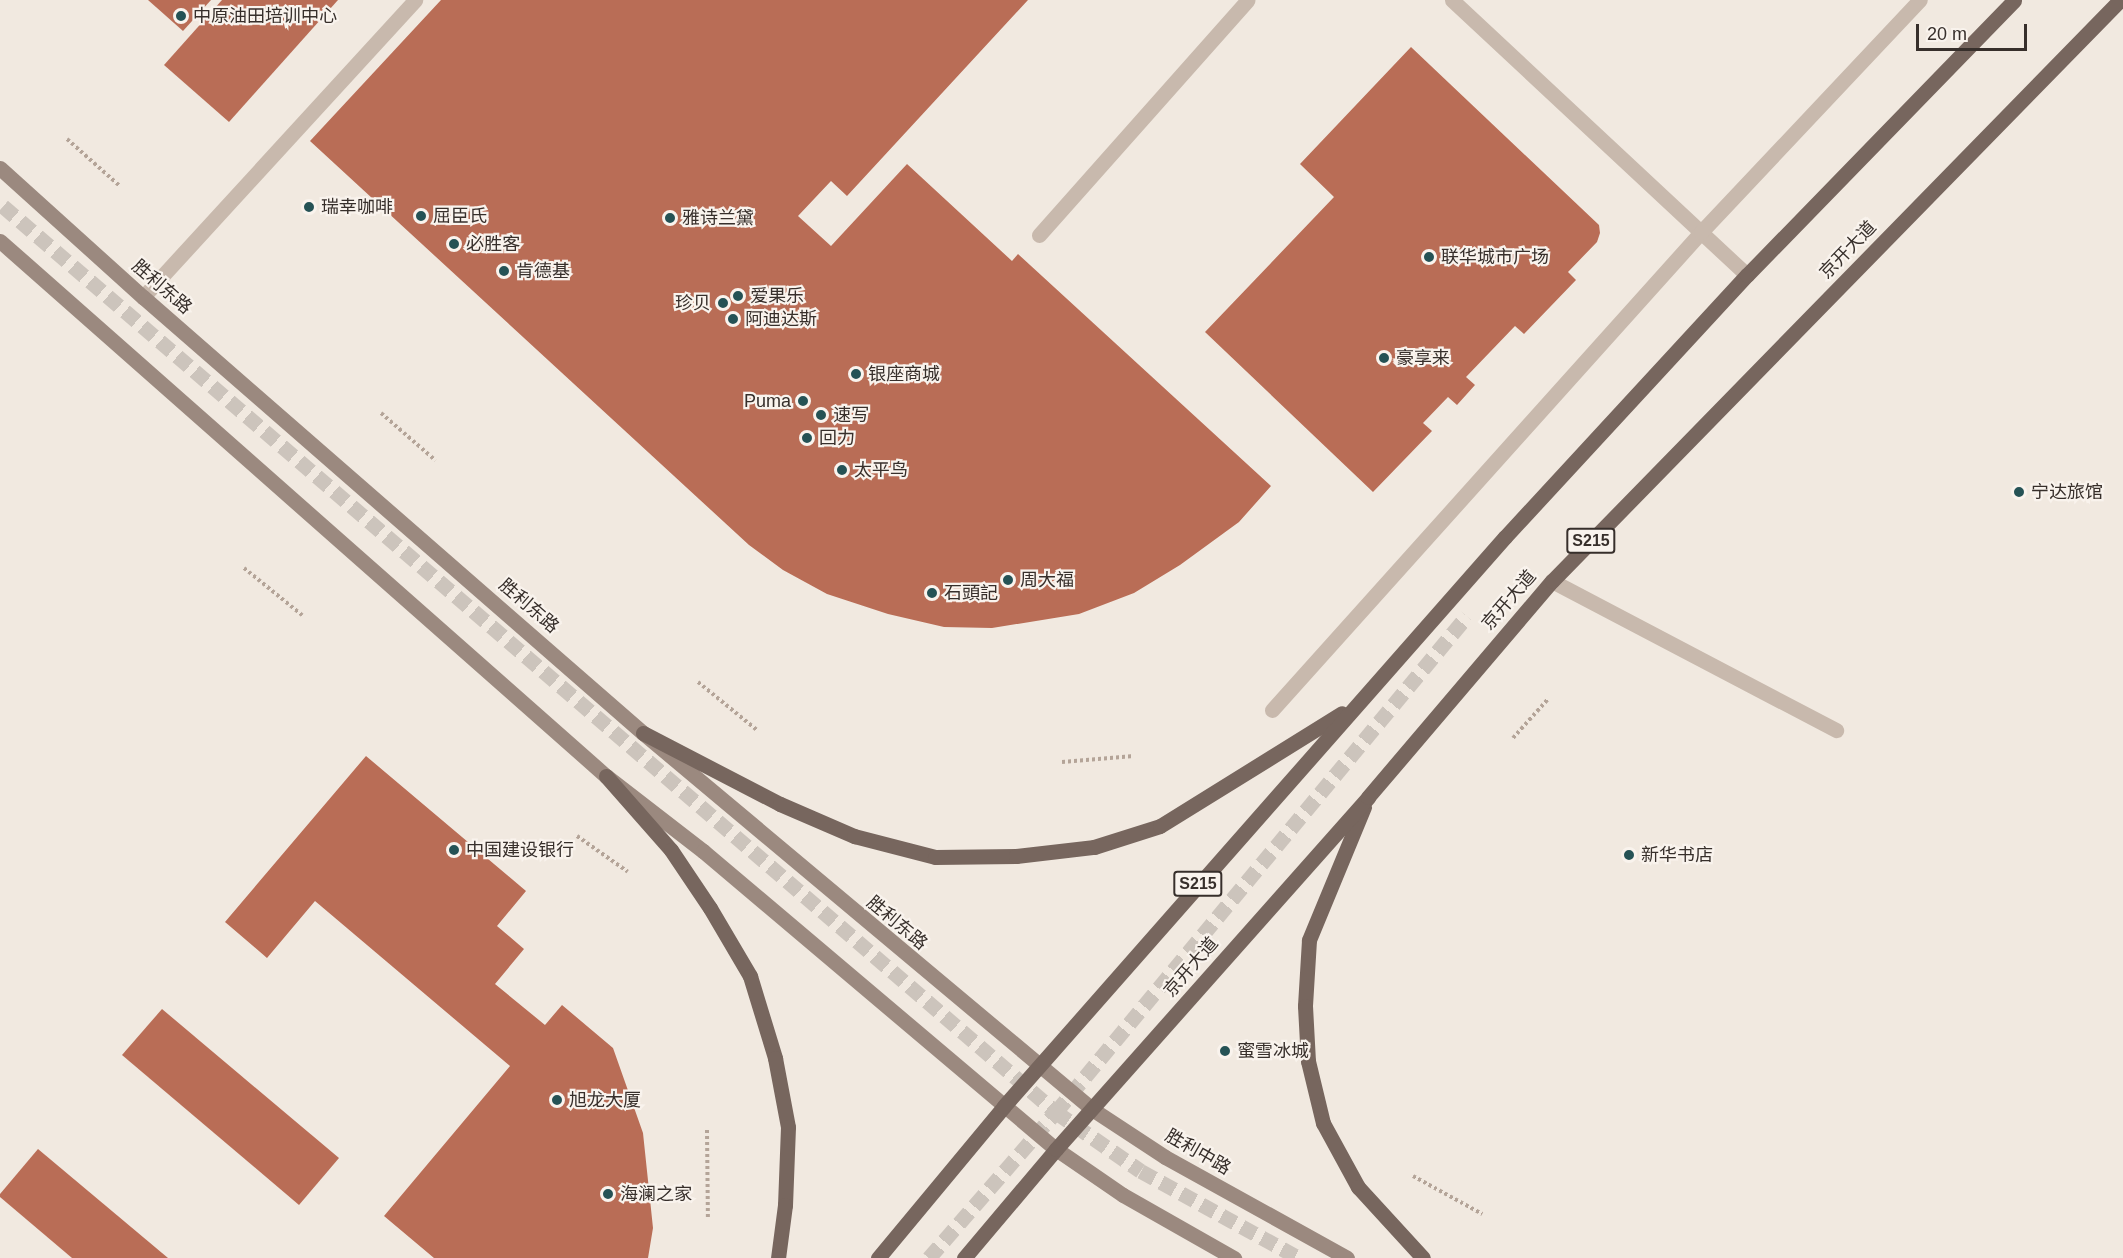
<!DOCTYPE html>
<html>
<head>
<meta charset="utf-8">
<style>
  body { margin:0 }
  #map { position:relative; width:2123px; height:1258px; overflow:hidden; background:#f1e9e0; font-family:Helvetica,"Noto Sans SC",sans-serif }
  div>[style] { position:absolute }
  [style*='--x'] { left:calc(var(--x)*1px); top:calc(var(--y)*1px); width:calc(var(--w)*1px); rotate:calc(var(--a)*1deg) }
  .building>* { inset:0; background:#b96d56 }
  .pedestrian-tunnel>* { height:15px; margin-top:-7.5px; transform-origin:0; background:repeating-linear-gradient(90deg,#ccc4bc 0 15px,transparent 0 23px) }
  .path>* { height:4px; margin-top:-2px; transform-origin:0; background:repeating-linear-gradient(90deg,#b4a498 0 3px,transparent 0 6px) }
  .service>* { height:15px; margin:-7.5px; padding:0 7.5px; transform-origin:7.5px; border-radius:7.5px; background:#c8b9ad }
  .secondary>* { height:15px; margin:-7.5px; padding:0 7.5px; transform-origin:7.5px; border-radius:7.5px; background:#9b897f }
  .primary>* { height:15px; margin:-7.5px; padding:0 7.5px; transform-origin:7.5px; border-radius:7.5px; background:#77665e }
  .dots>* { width:16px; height:16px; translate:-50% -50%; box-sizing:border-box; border:3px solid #f9f3ed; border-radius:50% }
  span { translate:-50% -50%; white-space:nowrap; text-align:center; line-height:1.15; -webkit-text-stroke:4.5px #f9f3ed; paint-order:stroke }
  .shield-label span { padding:2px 4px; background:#f9f3ed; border:2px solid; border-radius:4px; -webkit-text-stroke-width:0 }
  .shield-label { font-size:16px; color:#372f2b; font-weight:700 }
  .poi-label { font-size:18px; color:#372f2b }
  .left { translate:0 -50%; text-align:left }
  .right { translate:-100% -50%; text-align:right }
  .street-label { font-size:18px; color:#372f2b }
  .scale { position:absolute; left:1916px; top:24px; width:111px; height:27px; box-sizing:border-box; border:3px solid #372f2b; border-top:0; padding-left:8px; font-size:18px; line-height:21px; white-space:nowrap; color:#372f2b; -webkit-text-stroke:4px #f9f3ed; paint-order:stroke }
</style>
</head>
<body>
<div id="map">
  <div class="building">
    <div style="clip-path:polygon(148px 0,211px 0,183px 31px)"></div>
    <div style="clip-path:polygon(222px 0,338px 0,229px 122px,164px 65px)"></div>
    <div style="clip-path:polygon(441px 0,1028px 0,847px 196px,831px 181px,798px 216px,831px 246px,907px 164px,1012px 261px,1018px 254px,1271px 486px,1239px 522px,1180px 565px,1134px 593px,1079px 614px,992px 628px,944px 627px,888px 614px,827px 594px,783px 570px,749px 545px,310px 141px)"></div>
    <div style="clip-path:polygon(1411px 47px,1599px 225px,1600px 233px,1597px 242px,1568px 272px,1576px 280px,1524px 334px,1515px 326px,1466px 377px,1475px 385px,1457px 405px,1448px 397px,1423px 423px,1432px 431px,1373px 492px,1205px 332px,1334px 197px,1300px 164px)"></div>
    <div style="clip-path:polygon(366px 756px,526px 891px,497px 926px,524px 949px,495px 984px,545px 1025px,562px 1005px,613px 1048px,643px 1133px,653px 1228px,648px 1258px,434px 1258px,384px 1216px,510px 1066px,315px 901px,267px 958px,225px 922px)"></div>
    <div style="clip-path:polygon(162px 1009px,339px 1158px,299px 1205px,122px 1055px)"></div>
    <div style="clip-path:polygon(38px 1149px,168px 1258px,72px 1258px,0 1197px,0 1194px)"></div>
  </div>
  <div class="pedestrian-tunnel">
    <div style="--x:3;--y:206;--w:1389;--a:40.71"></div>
    <div style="--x:1056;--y:1112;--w:103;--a:34.8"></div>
    <div style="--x:1141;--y:1171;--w:180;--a:28.8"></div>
    <div style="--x:929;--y:1258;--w:194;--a:-49"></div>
    <div style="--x:1056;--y:1112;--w:644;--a:-50.35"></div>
  </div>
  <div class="path">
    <div style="--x:67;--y:139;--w:71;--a:41.6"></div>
    <div style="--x:381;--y:413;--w:72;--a:41"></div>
    <div style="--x:244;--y:568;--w:75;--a:39"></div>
    <div style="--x:698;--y:682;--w:77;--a:39.2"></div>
    <div style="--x:1513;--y:738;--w:52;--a:-48.1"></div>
    <div style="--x:1062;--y:762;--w:72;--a:-4.8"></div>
    <div style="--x:577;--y:836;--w:62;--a:35.2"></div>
    <div style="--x:707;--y:1130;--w:89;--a:89.4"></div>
    <div style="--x:1413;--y:1176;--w:79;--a:28.8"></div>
  </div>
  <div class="service">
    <div style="--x:1452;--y:0;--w:403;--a:43"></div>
    <div style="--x:1039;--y:235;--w:314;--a:-48.4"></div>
    <div style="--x:143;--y:297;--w:403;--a:-47.5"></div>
    <div style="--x:1552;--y:581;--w:321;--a:27.7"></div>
    <div style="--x:1272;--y:710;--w:642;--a:-48.09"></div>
    <div style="--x:1701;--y:232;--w:319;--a:-46.7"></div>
  </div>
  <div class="secondary">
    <div style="--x:0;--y:168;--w:193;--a:42.1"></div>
    <div style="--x:143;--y:297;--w:663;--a:41.09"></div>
    <div style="--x:643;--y:733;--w:586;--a:39.94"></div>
    <div style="--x:1092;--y:1109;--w:87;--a:33.3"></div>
    <div style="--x:1165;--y:1157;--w:208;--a:29"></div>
    <div style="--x:0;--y:241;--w:808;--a:41.44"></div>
    <div style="--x:606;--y:776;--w:123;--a:37.7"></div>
    <div style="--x:703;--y:851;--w:462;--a:40.2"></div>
    <div style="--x:1056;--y:1149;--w:81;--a:34.5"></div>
    <div style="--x:1123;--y:1195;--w:128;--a:29.6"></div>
  </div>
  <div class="primary">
    <div style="--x:643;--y:733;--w:154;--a:27.4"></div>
    <div style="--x:780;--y:804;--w:81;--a:23.4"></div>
    <div style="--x:854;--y:836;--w:84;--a:14.5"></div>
    <div style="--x:935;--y:857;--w:81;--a:-0.7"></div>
    <div style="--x:1016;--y:856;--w:79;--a:-6.6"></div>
    <div style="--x:1094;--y:847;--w:69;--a:-17.7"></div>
    <div style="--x:1160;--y:826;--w:214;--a:-31.8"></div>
    <div style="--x:606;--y:776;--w:98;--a:48.7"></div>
    <div style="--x:671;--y:850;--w:70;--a:56.1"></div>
    <div style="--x:710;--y:908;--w:79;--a:59.5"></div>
    <div style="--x:750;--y:976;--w:86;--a:73"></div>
    <div style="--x:775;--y:1058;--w:70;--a:79.3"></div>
    <div style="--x:788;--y:1127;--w:78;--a:92.2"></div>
    <div style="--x:785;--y:1205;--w:53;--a:97.5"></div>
    <div style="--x:1364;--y:807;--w:144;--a:112.5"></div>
    <div style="--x:1309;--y:940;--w:66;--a:93.5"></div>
    <div style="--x:1305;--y:1006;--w:55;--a:86.9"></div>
    <div style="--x:1308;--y:1061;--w:64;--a:76.4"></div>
    <div style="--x:1323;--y:1123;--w:73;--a:61.3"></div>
    <div style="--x:1358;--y:1187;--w:96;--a:47.5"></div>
    <div style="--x:878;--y:1258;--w:197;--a:-50.3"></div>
    <div style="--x:1004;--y:1106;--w:758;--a:-48.64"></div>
    <div style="--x:1505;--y:537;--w:357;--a:-47.3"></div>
    <div style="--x:1747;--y:275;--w:383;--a:-45.8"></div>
    <div style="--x:964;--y:1258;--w:143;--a:-49.8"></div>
    <div style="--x:1056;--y:1149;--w:470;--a:-48.4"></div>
    <div style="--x:1368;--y:797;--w:284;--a:-49.6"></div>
    <div style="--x:1552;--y:581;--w:813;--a:-45.65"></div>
  </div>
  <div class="dots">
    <div style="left:181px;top:16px;background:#255255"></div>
    <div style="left:309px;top:207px;background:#255255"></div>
    <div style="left:421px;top:216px;background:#255255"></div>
    <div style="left:670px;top:218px;background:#255255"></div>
    <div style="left:454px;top:244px;background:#255255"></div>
    <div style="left:1429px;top:257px;background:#255255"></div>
    <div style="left:504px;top:271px;background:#255255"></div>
    <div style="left:738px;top:296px;background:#255255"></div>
    <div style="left:723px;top:303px;background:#255255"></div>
    <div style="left:733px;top:319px;background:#255255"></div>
    <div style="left:1384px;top:358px;background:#255255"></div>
    <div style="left:856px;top:374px;background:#255255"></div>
    <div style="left:803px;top:401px;background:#255255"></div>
    <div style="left:821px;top:415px;background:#255255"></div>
    <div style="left:807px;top:438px;background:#255255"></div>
    <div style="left:842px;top:470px;background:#255255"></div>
    <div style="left:2019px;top:492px;background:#255255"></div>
    <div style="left:1008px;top:580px;background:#255255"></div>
    <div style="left:932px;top:593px;background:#255255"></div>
    <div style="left:454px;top:850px;background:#255255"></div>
    <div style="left:1629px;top:855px;background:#255255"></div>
    <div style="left:1225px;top:1051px;background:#255255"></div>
    <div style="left:557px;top:1100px;background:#255255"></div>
    <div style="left:608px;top:1194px;background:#255255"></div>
  </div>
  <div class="shield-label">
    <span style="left:1591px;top:541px">S215</span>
    <span style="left:1198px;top:884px">S215</span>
  </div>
  <div class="poi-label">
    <span class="left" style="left:193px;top:16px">中原油田培训中心</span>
    <span class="left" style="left:321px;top:207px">瑞幸咖啡</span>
    <span class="left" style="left:433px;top:216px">屈臣氏</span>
    <span class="left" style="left:682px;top:218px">雅诗兰黛</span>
    <span class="left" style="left:466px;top:244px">必胜客</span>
    <span class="left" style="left:1441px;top:257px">联华城市广场</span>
    <span class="left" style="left:516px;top:271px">肯德基</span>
    <span class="left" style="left:750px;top:296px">爱果乐</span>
    <span class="right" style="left:711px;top:303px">珍贝</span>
    <span class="left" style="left:745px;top:319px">阿迪达斯</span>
    <span class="left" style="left:1396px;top:358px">豪享来</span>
    <span class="left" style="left:868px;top:374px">银座商城</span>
    <span class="right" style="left:791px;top:401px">Puma</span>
    <span class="left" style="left:833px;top:415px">速写</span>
    <span class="left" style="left:819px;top:438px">回力</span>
    <span class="left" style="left:854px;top:470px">太平鸟</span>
    <span class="left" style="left:2031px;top:492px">宁达旅馆</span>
    <span class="left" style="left:1020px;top:580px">周大福</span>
    <span class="left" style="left:944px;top:593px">石頭記</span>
    <span class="left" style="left:466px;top:850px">中国建设银行</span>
    <span class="left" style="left:1641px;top:855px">新华书店</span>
    <span class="left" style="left:1237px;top:1051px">蜜雪冰城</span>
    <span class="left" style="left:569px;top:1100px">旭龙大厦</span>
    <span class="left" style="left:620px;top:1194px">海澜之家</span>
  </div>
  <div class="street-label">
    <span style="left:1848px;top:250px;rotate:-46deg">京开大道</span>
    <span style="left:162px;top:287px;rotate:41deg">胜利东路</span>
    <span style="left:1509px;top:600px;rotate:-49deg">京开大道</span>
    <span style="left:529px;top:606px;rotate:41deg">胜利东路</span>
    <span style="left:897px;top:923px;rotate:40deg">胜利东路</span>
    <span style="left:1191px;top:967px;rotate:-49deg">京开大道</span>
    <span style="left:1198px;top:1152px;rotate:30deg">胜利中路</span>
  </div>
  <div class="scale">20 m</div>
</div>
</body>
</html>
